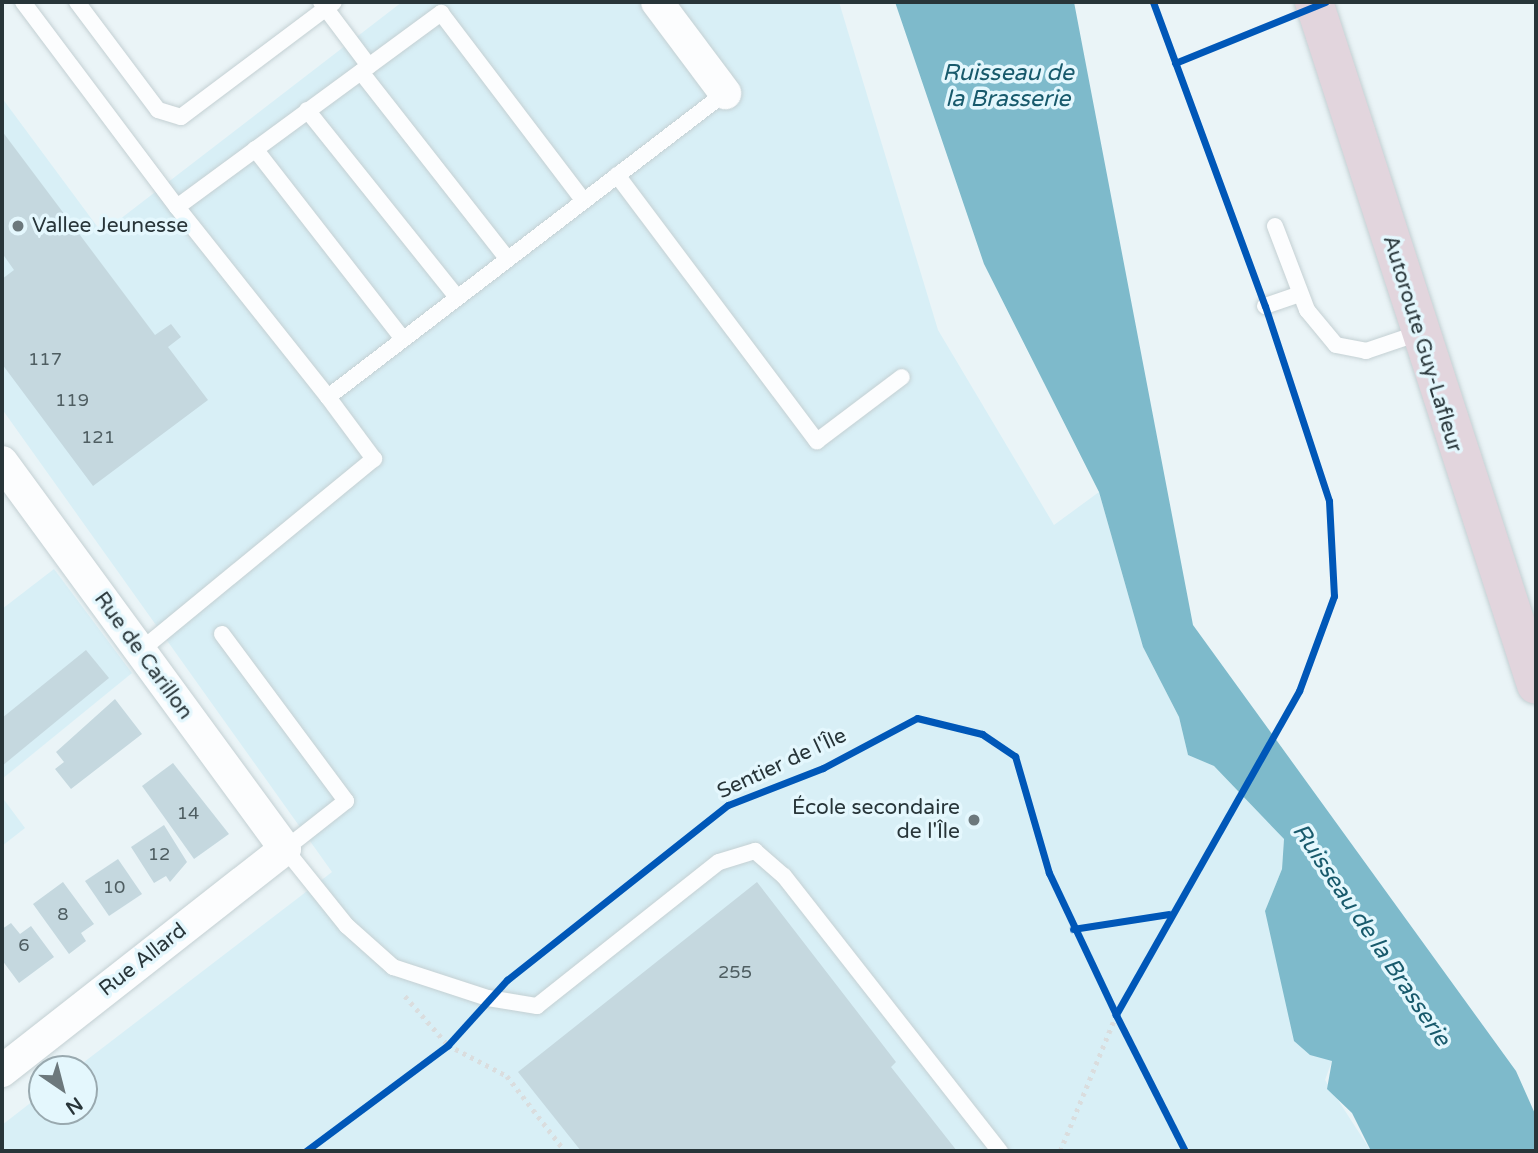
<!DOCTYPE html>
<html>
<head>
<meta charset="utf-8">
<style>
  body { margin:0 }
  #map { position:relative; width:1538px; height:1153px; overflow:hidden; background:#eaf4f7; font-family:"Varela Round",sans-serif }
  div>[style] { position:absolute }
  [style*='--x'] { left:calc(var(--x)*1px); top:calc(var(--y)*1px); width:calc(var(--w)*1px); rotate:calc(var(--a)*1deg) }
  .built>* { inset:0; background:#d8eff6 }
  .water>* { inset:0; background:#7ebacb }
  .building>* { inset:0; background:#c5d8df }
  .path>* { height:4.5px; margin-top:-2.25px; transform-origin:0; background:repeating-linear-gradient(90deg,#daddde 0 3.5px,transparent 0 8.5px) }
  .roads { filter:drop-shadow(0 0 2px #c4d0d3) drop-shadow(0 0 2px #c4d0d3) }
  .lane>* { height:16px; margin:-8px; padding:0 8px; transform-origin:8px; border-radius:8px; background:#fcfdfe }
  .street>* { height:32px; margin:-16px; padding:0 16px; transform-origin:16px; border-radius:16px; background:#fcfdfe }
  .highway>* { height:38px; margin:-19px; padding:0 19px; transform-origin:19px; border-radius:19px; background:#e2d5dd }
  .cycleway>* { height:7px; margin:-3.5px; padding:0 3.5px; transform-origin:3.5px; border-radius:3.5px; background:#0057b8 }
  .dots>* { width:19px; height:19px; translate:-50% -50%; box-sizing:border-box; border:4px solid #e4f7fd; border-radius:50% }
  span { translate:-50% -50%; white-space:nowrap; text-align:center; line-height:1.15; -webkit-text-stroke:7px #e4f7fd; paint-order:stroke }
  .number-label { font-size:18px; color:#4f5e62 }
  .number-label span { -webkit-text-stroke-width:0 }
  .poi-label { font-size:21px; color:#283539 }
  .left { translate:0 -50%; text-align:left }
  .right { translate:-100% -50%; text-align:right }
  .street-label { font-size:21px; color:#283539 }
  .water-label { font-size:23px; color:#185a6c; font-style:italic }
  .frame { position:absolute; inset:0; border:4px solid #283539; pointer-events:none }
  .north { position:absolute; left:28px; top:1055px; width:70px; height:70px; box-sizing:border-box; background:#e4f7fd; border:2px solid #99a9af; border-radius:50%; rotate:145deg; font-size:19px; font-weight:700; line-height:28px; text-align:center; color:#283539 }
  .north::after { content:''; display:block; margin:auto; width:24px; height:32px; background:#6c787c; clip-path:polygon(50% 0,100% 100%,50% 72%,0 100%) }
</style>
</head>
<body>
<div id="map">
  <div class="built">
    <div style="clip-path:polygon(402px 2px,839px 2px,938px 330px,1054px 525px,1099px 492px,1143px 647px,1179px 717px,1188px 755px,1214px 766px,1284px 839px,1282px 869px,1265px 911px,1332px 1061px,1325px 1080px,1371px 1151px,2px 1151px,2px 1125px,42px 1094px,42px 1111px,84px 1111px,84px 1069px,75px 1069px,332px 872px,2px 409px,2px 98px,102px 233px)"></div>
    <div style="clip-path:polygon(54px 569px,132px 673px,2px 779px,2px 609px)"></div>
    <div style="clip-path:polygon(2px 797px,25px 828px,2px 846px)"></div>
  </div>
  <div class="water">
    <div style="clip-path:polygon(895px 2px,1074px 2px,1193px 625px,1516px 1071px,1536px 1116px,1536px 1151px,1371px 1151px,1352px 1113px,1327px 1089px,1332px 1061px,1310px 1055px,1294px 1041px,1265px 911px,1282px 869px,1284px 839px,1214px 766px,1188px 755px,1179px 717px,1143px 647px,1099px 492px,984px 264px)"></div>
  </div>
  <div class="building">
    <div style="clip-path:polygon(2px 131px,155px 335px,171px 324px,181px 337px,168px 347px,208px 400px,93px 486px,2px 364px,2px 279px,14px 270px,2px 253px)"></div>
    <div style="clip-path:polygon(86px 650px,109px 678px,2px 766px,2px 718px)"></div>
    <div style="clip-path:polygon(115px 699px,142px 734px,71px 789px,55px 769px,64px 762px,56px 752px)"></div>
    <div style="clip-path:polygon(173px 763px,229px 834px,194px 859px,142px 786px)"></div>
    <div style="clip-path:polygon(164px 825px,187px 862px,170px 882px,166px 876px,154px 883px,131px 847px)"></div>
    <div style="clip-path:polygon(118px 859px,142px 894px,109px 916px,85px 881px)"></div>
    <div style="clip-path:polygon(63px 882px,94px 924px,81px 933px,86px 941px,69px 954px,33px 904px)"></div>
    <div style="clip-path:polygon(757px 882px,896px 1062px,891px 1067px,957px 1151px,581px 1151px,518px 1072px)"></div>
    <div style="clip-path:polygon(11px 923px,20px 934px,31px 926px,54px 957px,19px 983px,2px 960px,2px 929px)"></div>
  </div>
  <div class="path">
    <div style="--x:405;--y:996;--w:65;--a:48.7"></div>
    <div style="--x:448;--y:1045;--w:67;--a:27.7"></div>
    <div style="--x:507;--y:1076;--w:95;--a:52.3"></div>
    <div style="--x:1060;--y:1151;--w:147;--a:-67.6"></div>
  </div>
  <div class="roads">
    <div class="lane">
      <div style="--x:23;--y:2;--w:256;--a:53.1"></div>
      <div style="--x:77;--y:2;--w:135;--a:53.1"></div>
      <div style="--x:158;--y:110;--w:24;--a:17"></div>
      <div style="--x:181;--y:117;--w:191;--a:-36.9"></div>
      <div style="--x:321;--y:2;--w:80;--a:53.1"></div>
      <div style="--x:361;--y:72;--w:236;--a:51.9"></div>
      <div style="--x:307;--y:110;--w:240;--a:51.3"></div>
      <div style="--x:255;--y:149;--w:241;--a:52.1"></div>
      <div style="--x:617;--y:175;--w:333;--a:53.1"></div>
      <div style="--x:817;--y:441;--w:106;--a:-37"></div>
      <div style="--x:1275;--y:226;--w:90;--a:69.1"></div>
      <div style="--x:1307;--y:310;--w:45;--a:50.4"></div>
      <div style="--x:1336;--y:345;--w:31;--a:11"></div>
      <div style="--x:1366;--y:351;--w:56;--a:-18.8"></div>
      <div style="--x:1265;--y:306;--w:37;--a:-19"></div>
      <div style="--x:328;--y:397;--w:243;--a:-128.5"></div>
      <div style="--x:177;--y:207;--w:328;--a:-36.3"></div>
      <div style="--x:441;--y:13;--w:235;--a:52.8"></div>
      <div style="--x:222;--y:634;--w:208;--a:53.4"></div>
      <div style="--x:346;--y:801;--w:78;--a:141.8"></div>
      <div style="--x:285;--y:849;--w:99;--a:51.2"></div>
      <div style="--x:347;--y:926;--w:62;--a:41.7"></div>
      <div style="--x:393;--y:967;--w:100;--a:18.1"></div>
      <div style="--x:488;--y:998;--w:50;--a:9.3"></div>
      <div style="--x:537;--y:1006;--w:232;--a:-38.4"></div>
      <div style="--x:719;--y:862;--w:38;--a:-17"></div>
      <div style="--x:755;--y:851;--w:38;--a:41"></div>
      <div style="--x:784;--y:876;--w:350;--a:51.9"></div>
      <div style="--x:140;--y:651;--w:303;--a:-39.4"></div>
      <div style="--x:374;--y:459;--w:77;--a:-126.6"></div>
      <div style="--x:328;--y:397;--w:500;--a:-37.44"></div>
    </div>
    <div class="street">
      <div style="--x:657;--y:2;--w:114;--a:53.2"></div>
      <div style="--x:2;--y:462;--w:479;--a:53.8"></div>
      <div style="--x:285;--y:849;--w:360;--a:141.9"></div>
    </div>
    <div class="highway">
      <div style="--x:1314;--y:2;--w:718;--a:71.99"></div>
    </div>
  </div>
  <div class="cycleway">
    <div style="--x:1153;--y:2;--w:324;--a:69.8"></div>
    <div style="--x:1265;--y:306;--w:205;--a:71.8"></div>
    <div style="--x:1329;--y:501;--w:95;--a:87"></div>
    <div style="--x:1334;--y:596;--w:101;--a:110.2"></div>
    <div style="--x:1299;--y:691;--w:372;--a:119.5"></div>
    <div style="--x:1116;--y:1015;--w:153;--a:63.1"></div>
    <div style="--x:1175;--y:63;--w:162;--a:-22.1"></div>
    <div style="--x:1073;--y:929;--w:97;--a:-8.9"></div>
    <div style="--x:306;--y:1151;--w:177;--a:-36.7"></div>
    <div style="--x:448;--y:1045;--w:88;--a:-47.8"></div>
    <div style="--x:507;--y:980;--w:282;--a:-38.4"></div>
    <div style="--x:728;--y:805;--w:102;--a:-21.3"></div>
    <div style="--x:823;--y:768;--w:106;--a:-28"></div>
    <div style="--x:917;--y:718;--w:67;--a:13.8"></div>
    <div style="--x:982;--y:734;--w:40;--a:34"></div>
    <div style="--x:1015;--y:756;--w:122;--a:73.8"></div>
    <div style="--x:1049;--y:873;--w:157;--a:64.7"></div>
  </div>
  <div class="dots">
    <div style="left:18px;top:226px;background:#6c787c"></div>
    <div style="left:974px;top:820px;background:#6c787c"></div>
  </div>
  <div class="number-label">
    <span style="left:45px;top:359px">117</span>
    <span style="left:72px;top:400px">119</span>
    <span style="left:98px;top:437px">121</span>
    <span style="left:188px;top:813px">14</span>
    <span style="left:159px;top:854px">12</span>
    <span style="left:114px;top:887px">10</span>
    <span style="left:63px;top:914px">8</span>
    <span style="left:24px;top:945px">6</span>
    <span style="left:735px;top:972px">255</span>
  </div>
  <div class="poi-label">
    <span class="left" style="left:32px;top:226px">Vallee Jeunesse</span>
    <span class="right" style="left:960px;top:820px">École secondaire<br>de l'Île</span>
  </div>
  <div class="street-label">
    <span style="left:1422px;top:344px;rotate:73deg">Autoroute Guy-Lafleur</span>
    <span style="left:143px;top:656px;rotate:54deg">Rue de Carillon</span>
    <span style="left:782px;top:764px;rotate:-25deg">Sentier de l'Île</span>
    <span style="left:143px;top:960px;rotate:-38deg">Rue Allard</span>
  </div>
  <div class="water-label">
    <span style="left:1008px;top:86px">Ruisseau de<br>la Brasserie</span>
    <span style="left:1371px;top:935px;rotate:56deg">Ruisseau de la Brasserie</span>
  </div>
  <div class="frame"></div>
  <div class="north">N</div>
</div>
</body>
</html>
